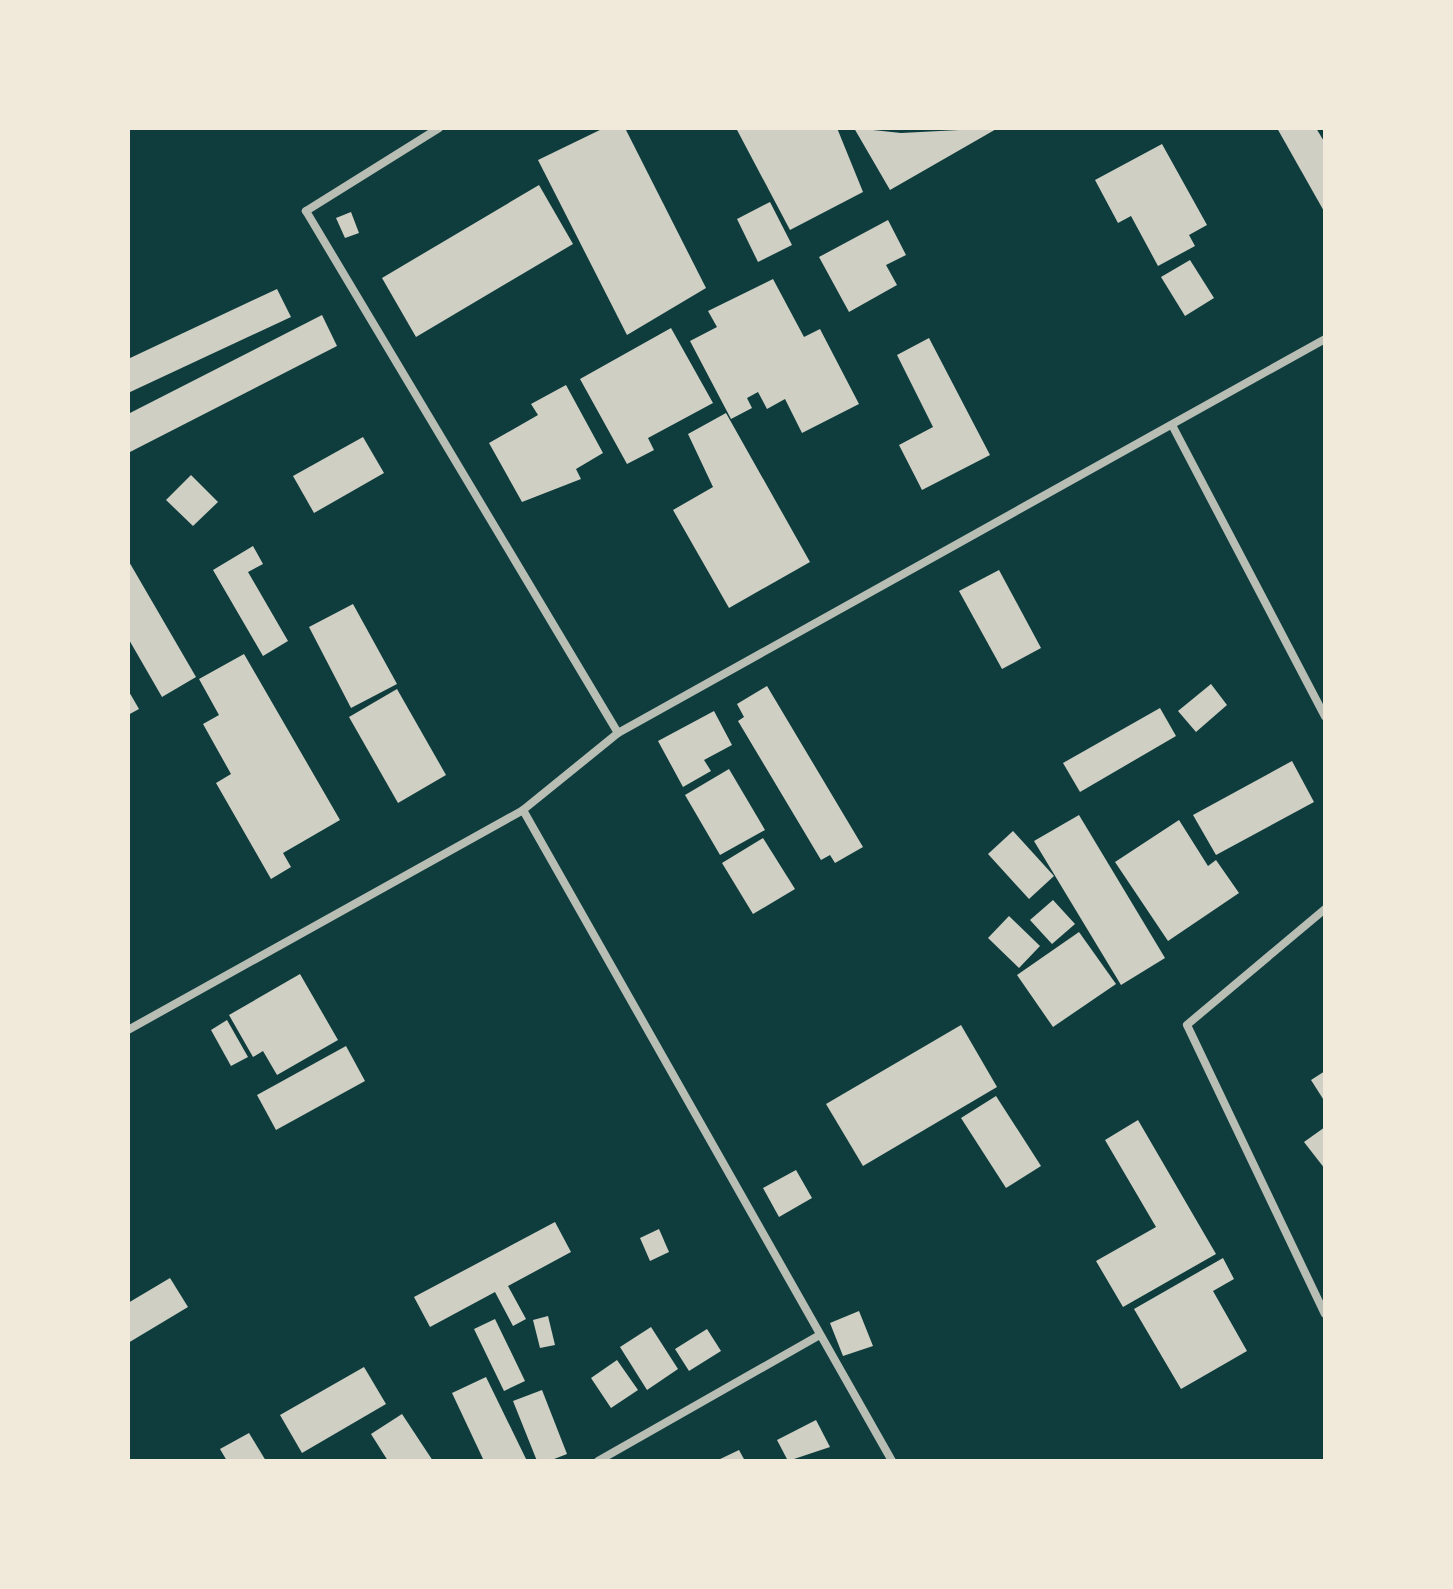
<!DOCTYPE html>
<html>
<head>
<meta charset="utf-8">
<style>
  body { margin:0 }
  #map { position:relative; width:1453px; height:1589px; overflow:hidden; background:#0f3d3e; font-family:"Public Sans",sans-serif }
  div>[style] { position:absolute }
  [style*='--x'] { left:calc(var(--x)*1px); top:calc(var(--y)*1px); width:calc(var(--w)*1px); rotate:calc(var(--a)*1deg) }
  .building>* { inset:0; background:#cfcfc3 }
  .minor>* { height:8px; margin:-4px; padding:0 4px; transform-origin:4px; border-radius:4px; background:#b8beb3 }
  span { translate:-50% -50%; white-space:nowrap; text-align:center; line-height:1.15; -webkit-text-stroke:6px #f1e9da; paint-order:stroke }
  .frame { position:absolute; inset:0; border:130px solid #f1e9da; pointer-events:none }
</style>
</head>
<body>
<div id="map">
  <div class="building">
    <div style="clip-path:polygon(604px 128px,625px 128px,706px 288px,627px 335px,538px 160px)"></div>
    <div style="clip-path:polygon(736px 128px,837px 128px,863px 192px,790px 230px)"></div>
    <div style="clip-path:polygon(854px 128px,901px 133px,998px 128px,890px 190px)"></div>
    <div style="clip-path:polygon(1277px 128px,1316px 128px,1325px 143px,1325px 213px)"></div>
    <div style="clip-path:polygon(1162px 144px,1207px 225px,1189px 235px,1195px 246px,1158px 266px,1131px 216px,1118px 223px,1095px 180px)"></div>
    <div style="clip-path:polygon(539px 185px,573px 244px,416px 337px,382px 278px)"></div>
    <div style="clip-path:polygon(770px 202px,792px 245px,758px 262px,737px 219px)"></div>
    <div style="clip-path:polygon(351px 212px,359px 233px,345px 238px,336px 218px)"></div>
    <div style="clip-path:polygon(888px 220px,906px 255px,886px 265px,897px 285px,849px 312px,819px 257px)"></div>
    <div style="clip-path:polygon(1190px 260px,1214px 298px,1185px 316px,1161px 277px)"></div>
    <div style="clip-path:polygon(773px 279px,804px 337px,820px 329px,859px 404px,802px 433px,785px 399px,767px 409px,758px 392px,747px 398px,752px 408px,731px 419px,690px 341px,717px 327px,708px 311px)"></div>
    <div style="clip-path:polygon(277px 289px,291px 317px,128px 393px,128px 359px)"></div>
    <div style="clip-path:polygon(322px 315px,337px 346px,128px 453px,128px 414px)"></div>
    <div style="clip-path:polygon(671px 328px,713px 403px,648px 438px,654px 450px,627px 464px,580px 379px)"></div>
    <div style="clip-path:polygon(929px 338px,990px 455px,922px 490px,899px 445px,933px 427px,897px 355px)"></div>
    <div style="clip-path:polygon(566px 385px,603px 453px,576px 469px,581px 479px,522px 502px,489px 443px,538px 415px,531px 404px)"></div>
    <div style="clip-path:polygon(726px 413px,810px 562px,729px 608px,673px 510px,713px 487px,688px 434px)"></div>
    <div style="clip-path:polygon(363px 437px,384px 473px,314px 513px,293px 476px)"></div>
    <div style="clip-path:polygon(191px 475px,218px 502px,193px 526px,166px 500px)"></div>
    <div style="clip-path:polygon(253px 546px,263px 564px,248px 572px,288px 641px,263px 656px,213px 570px)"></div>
    <div style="clip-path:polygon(128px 560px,196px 677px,162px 697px,128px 638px)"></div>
    <div style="clip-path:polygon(999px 570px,1041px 648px,1002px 669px,959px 591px)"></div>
    <div style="clip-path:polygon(353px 604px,397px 684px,351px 708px,309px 627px)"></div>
    <div style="clip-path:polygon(244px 654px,340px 820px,283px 853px,291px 867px,271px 879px,216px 783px,231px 774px,203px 724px,219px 715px,199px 679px)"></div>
    <div style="clip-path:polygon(1211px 684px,1227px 705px,1196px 732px,1178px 711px)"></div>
    <div style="clip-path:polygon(767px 686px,863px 847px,835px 863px,830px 855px,821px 860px,738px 721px,744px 717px,737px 704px)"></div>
    <div style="clip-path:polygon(397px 689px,446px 775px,398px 803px,349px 717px)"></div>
    <div style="clip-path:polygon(128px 690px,139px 709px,128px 715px)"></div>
    <div style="clip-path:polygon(1160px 708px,1176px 736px,1080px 792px,1063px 763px)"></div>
    <div style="clip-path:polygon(714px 711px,732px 745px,704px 760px,711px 771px,683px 787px,658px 741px)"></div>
    <div style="clip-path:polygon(1292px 761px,1314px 802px,1216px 855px,1193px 815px)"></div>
    <div style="clip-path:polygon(729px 769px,765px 830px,720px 855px,685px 795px)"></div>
    <div style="clip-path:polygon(1079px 815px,1165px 958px,1121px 985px,1034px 841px)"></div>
    <div style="clip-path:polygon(1179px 820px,1208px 866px,1216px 860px,1239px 893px,1168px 941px,1115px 862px)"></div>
    <div style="clip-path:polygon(1013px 831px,1054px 876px,1029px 899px,988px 854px)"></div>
    <div style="clip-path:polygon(763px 838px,795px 889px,753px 914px,722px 863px)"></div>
    <div style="clip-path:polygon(1053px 900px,1075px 924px,1052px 944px,1030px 920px)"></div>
    <div style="clip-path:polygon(1009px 916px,1040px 946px,1019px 968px,988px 938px)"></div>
    <div style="clip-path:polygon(1079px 932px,1116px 984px,1053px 1027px,1017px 975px)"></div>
    <div style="clip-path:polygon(300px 974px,338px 1040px,277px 1075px,263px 1051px,253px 1057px,229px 1015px)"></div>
    <div style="clip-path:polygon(227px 1020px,248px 1057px,231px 1066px,211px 1030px)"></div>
    <div style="clip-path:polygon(961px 1025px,997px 1087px,863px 1166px,826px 1104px)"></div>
    <div style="clip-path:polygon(346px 1046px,365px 1081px,276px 1130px,257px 1095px)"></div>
    <div style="clip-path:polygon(1325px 1071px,1325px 1102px,1311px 1080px)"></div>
    <div style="clip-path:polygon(996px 1096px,1041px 1166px,1006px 1188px,961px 1118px)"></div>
    <div style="clip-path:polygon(1138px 1120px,1216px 1254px,1123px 1307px,1096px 1261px,1156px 1227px,1105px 1140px)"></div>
    <div style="clip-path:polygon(1325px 1127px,1325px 1169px,1304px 1142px)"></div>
    <div style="clip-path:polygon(796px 1170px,812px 1198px,779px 1217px,763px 1188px)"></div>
    <div style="clip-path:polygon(555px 1222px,571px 1252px,508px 1286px,526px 1319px,513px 1326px,495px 1292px,430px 1327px,414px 1297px)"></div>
    <div style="clip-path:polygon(659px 1229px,669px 1252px,650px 1261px,640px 1238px)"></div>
    <div style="clip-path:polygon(1223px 1258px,1234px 1279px,1213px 1291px,1247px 1351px,1181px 1389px,1134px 1309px)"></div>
    <div style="clip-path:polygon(170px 1278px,188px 1307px,128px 1343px,128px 1303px)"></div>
    <div style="clip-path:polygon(859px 1311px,873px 1346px,843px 1356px,830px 1323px)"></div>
    <div style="clip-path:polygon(548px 1316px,555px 1345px,540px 1348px,533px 1320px)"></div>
    <div style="clip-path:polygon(495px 1319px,525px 1381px,504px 1391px,474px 1329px)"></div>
    <div style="clip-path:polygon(651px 1327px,678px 1369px,647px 1390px,620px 1347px)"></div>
    <div style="clip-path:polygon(707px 1329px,721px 1351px,689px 1371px,675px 1349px)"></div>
    <div style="clip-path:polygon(617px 1360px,638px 1390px,611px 1408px,591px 1378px)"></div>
    <div style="clip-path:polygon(364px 1367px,386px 1404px,302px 1453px,280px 1415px)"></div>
    <div style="clip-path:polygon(486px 1377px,527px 1461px,484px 1461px,452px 1393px)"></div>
    <div style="clip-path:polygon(542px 1390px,567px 1454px,549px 1461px,537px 1461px,513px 1401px)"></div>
    <div style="clip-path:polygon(402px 1414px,433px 1461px,388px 1461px,371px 1434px)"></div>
    <div style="clip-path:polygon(816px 1420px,830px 1447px,788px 1461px,777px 1440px)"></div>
    <div style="clip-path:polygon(249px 1433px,266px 1461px,227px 1461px,220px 1449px)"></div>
    <div style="clip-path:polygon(739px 1450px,745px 1461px,716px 1461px)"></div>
  </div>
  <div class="minor">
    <div style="--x:439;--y:128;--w:157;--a:148"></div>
    <div style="--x:306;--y:211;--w:608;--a:59.13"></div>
    <div style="--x:1172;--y:425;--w:329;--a:62.3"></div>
    <div style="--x:523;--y:810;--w:748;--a:60.45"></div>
    <div style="--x:1325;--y:909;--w:180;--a:140"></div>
    <div style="--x:1187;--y:1025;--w:320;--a:64.5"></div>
    <div style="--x:128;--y:1030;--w:452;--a:-29.1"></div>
    <div style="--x:523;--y:810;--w:122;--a:-39"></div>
    <div style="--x:618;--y:733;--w:809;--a:-29.13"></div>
    <div style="--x:598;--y:1461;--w:253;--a:-29.6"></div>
  </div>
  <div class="frame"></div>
</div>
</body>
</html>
